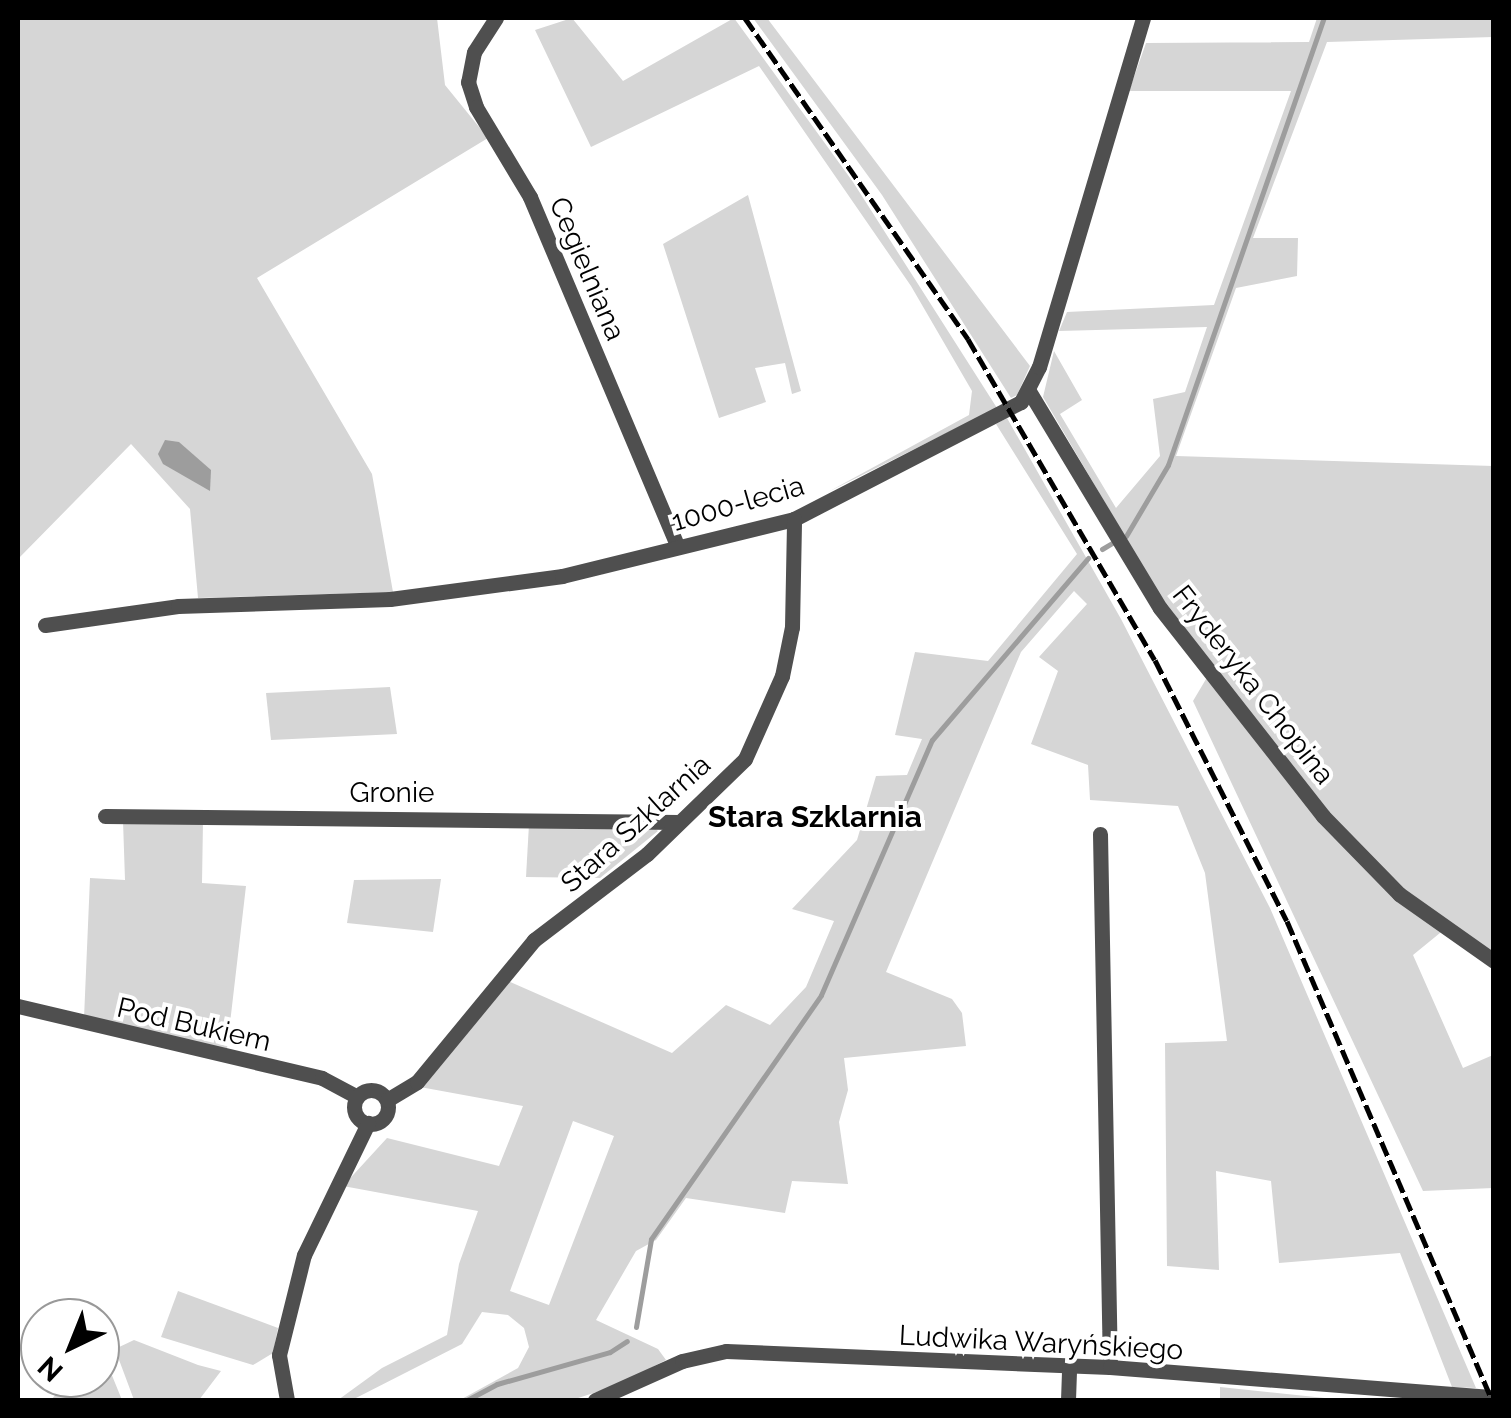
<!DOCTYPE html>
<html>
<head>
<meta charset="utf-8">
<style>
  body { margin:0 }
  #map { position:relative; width:1511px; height:1418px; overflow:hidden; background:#fff; font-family:Raleway,sans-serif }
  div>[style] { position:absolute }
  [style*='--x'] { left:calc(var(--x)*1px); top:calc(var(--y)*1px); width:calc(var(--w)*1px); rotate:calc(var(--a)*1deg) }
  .green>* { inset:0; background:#d6d6d6 }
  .water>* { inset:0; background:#9d9d9d }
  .stream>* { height:5px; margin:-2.5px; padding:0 2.5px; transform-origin:2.5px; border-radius:2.5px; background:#9d9d9d }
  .minor>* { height:15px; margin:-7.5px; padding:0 7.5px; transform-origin:7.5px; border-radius:7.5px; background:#4f4f4f }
  .minor>.ring { margin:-7.5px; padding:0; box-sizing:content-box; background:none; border:15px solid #4f4f4f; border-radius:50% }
  .rail>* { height:5px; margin-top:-2.5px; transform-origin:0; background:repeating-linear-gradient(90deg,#000 0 15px,transparent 0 20px) }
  span { translate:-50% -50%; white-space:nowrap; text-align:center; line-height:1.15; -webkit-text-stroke:8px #fff; paint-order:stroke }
  .street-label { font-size:28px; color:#000 }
  .neighbourhood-label { font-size:30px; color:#000; font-weight:700 }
  .frame { position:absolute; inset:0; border:20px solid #000; pointer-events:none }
  .north { position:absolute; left:20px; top:1298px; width:100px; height:100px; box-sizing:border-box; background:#fff; border:2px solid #999; border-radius:50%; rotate:223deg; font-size:28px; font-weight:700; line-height:40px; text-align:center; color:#000 }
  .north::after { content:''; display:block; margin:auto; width:35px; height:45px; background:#000; clip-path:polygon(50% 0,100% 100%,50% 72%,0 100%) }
</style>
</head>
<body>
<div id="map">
  <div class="green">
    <div style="clip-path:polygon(18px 18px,437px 18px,445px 85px,488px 138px,257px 278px,372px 474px,393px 592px,198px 598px,190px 509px,131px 444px,18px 559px)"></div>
    <div style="clip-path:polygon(572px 18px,623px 81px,734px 18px,853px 182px,997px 408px,828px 492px,969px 415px,972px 391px,911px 286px,759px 66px,591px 147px,535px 30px)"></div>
    <div style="clip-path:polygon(753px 18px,767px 18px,1030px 366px,1017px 395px,1011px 398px,882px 195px)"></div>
    <div style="clip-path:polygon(1317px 18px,1493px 18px,1493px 37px,1327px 42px,1253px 238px,1298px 238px,1297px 276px,1236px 288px,1176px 456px,1493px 466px,1493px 952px,1451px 924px,1413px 955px,1463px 1068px,1493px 1055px,1493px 1188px,1423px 1191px,1193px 701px,1212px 669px,1165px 605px,1043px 397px,1054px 351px,1082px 400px,1060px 414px,1116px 508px,1160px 456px,1153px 399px,1185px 392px,1207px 327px,1059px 331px,1067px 312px,1214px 305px,1291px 91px,1129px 91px,1146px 43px,1309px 42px)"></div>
    <div style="clip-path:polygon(748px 195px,801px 391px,792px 394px,785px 363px,755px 368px,766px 402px,719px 418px,663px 244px)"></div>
    <div style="clip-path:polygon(evenodd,1007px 418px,1121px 619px,1270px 908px,1476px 1388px,1452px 1387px,1400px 1253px,1279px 1263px,1271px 1181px,1216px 1171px,1219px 1270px,1167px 1266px,1165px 1043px,1227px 1041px,1205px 873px,1178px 806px,1090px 800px,1088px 765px,1031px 744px,1058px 671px,1039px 657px,1087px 604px,1074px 591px,1021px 652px,886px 972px,952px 999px,962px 1013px,966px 1046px,844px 1058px,848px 1090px,839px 1122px,848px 1184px,792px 1181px,785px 1213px,686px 1198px,656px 1240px,636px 1251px,596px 1320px,658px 1349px,666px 1360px,615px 1386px,572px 1400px,460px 1400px,518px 1368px,529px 1347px,524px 1328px,508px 1315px,482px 1312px,462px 1344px,352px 1400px,338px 1400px,382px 1368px,447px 1335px,459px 1264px,478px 1211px,343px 1186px,387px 1138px,499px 1166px,523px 1106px,420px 1087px,508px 981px,672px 1053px,726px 1005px,770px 1025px,806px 987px,834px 921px,792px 909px,857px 840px,876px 776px,907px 775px,922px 739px,895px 735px,915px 652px,988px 661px,1077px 554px,996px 424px,1007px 418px,573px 1121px,614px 1136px,549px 1305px,510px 1291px,573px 1121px)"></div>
    <div style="clip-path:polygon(390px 687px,397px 734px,271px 740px,266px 693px)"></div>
    <div style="clip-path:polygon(123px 821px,203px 821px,202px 883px,246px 886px,227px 1049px,84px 1018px,90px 878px,125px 880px)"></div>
    <div style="clip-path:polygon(529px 824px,652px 826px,658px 831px,600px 878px,526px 877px)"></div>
    <div style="clip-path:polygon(441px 879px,433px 932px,347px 923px,354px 880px)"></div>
    <div style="clip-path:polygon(178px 1291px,278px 1328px,273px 1353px,253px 1365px,161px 1337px)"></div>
    <div style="clip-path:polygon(134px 1340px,198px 1365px,221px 1371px,199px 1400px,134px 1400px,115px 1349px)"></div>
    <div style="clip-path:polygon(102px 1351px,122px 1400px,51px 1400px,70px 1378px,100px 1378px)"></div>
    <div style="clip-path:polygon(1220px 1387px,1344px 1400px,1220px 1400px)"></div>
  </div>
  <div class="water">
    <div style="clip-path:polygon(165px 440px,179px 442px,211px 470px,210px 491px,163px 464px,158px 454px)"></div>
  </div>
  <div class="stream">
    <div style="--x:1126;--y:536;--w:82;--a:-59.4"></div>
    <div style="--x:1168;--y:465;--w:473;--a:-70.8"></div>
    <div style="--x:1102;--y:549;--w:12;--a:-31"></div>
    <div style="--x:636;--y:1327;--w:89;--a:-80.3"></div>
    <div style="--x:651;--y:1239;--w:297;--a:-55.1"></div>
    <div style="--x:821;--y:995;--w:278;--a:-66.5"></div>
    <div style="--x:932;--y:740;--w:240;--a:-49.4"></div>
    <div style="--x:467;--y:1400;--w:34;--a:-28"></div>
    <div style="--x:497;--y:1384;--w:117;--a:-15.8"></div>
    <div style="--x:610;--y:1352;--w:20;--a:-33"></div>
  </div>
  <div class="minor">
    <div style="--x:496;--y:18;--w:40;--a:122.9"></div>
    <div style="--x:474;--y:52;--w:31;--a:101"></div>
    <div style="--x:468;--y:82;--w:26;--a:72"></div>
    <div style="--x:476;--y:107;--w:105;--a:59"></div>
    <div style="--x:530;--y:197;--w:380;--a:67.1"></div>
    <div style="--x:1029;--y:391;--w:253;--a:58.9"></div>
    <div style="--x:1160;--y:608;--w:264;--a:51.9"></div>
    <div style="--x:1323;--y:816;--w:109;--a:45.7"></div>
    <div style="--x:1399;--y:894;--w:116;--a:35.2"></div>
    <div style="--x:45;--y:625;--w:134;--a:-8.1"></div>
    <div style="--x:178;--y:606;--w:212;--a:-1.9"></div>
    <div style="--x:390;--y:599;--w:174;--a:-7.6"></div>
    <div style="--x:562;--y:576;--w:239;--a:-13.8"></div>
    <div style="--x:794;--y:519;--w:255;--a:-27.3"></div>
    <div style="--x:1021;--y:402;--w:39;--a:-63"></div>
    <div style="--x:1039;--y:367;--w:364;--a:-73.4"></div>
    <div style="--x:105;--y:816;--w:574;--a:0.6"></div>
    <div style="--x:1100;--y:834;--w:533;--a:88.93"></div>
    <div style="--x:18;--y:1006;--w:312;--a:13.3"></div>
    <div style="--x:322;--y:1078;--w:40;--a:28"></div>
    <div class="ring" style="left:354px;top:1090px;width:19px;height:19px"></div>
    <div style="--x:387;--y:1100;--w:35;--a:-31"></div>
    <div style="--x:417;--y:1082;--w:184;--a:-50.5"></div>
    <div style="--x:534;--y:940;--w:142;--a:-37.3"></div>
    <div style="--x:647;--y:854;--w:136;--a:-44.1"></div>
    <div style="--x:745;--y:759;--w:91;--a:-66"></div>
    <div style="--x:782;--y:676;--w:50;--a:-78.5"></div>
    <div style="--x:792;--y:627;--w:108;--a:-88.9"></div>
    <div style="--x:287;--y:1400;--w:46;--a:-100.1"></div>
    <div style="--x:279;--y:1355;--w:103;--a:-76"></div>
    <div style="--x:304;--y:1255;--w:147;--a:-64.1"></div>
    <div style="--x:595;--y:1400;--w:95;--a:-24.1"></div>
    <div style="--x:682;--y:1361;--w:45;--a:-12.8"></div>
    <div style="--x:726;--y:1351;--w:384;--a:2.4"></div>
    <div style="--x:1110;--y:1367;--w:385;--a:4.5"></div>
    <div style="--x:1068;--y:1400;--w:35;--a:-88"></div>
  </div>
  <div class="rail">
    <div style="--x:745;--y:18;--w:391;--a:55.2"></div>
    <div style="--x:968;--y:339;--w:371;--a:59.8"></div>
    <div style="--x:1155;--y:660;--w:292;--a:63.2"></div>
    <div style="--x:1287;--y:921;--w:521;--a:66.83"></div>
  </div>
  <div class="street-label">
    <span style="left:587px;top:269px;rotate:67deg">Cegielniana</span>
    <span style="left:738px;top:504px;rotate:-16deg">1000-lecia</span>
    <span style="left:1253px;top:685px;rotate:52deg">Fryderyka Chopina</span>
    <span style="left:392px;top:793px">Gronie</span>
    <span style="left:636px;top:824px;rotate:-42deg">Stara Szklarnia</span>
    <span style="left:194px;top:1025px;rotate:13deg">Pod Bukiem</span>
    <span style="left:1041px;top:1343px;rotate:3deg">Ludwika Waryńskiego</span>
  </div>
  <div class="neighbourhood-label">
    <span style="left:815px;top:817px">Stara Szklarnia</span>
  </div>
  <div class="frame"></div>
  <div class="north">N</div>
</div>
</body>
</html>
